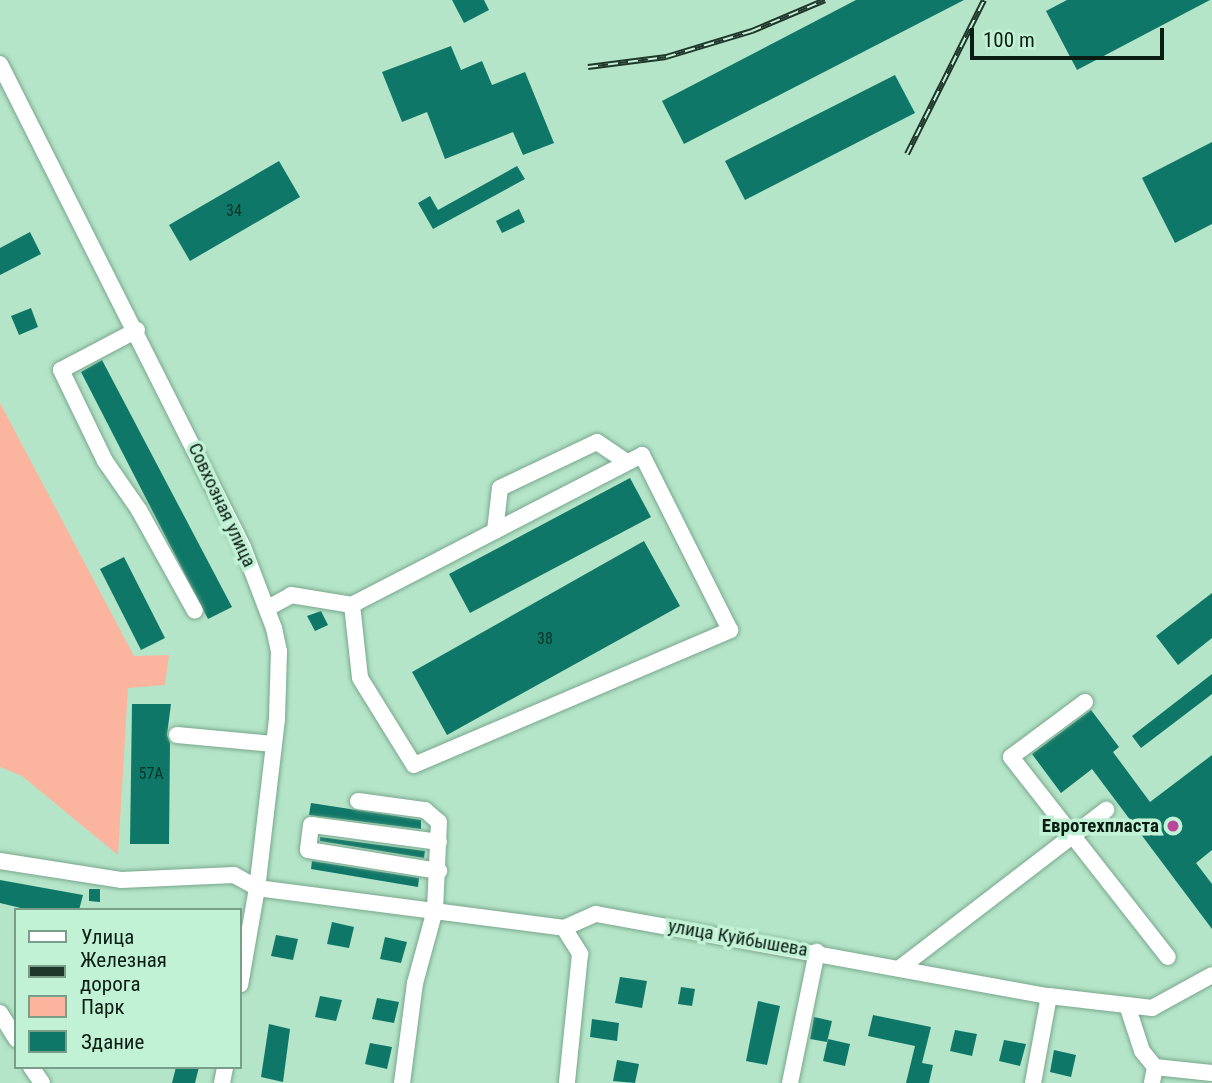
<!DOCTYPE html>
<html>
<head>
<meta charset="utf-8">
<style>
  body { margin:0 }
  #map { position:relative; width:1212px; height:1083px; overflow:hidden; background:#b5e5c9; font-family:"Roboto Condensed",sans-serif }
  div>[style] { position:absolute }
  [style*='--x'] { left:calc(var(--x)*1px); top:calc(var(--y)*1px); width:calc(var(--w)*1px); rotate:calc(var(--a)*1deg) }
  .green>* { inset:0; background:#fbb59e }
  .building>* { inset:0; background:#0f7767 }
  .roads { filter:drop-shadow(0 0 2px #79a78d) drop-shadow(0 0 2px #79a78d) }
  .minor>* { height:16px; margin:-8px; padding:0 8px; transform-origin:8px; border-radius:8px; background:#fff }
  .rail>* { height:6px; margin-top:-3px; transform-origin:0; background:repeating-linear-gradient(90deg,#c2f2d6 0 10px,#1f362a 0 20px); box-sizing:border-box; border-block:2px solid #1f362a }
  .dots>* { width:19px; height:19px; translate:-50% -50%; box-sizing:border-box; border:4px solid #c2f2d6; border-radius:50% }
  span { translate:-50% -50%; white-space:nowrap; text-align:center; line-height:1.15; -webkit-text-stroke:7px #c2f2d6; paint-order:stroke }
  .number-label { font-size:16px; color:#0b3428 }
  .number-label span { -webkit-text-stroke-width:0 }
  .street-label { font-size:19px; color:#0a1d13 }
  .poi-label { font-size:19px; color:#0a1d13; font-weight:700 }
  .right { translate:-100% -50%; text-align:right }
  .legend { position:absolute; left:14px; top:908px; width:228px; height:161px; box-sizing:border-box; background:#c2f2d6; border:2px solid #789d88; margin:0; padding:9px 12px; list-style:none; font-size:21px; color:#0a1d13 }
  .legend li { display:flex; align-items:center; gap:14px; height:35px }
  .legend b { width:35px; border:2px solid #789d88 }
  .scale { position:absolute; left:970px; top:28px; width:194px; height:32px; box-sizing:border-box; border:4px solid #0a1d13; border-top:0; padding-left:9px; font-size:21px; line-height:24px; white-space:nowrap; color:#0a1d13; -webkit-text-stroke:5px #c2f2d6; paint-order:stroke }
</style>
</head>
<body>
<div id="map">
  <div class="green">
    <div style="clip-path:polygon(0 403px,134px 656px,169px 655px,165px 685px,128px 688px,118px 855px,22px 776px,0 767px)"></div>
  </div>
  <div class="building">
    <div style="clip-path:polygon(452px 0,484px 0,489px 10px,464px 23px)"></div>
    <div style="clip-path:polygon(856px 0,964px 0,684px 144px,662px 101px)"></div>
    <div style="clip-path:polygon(1067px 0,1210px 0,1077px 70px,1046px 11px)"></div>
    <div style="clip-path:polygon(451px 46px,461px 70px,482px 61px,492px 85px,525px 72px,554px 143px,523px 155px,513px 132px,445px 159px,427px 112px,402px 122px,382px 72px)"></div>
    <div style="clip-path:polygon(895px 75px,915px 113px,745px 200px,725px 161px)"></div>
    <div style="clip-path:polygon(1212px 142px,1212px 224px,1175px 243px,1142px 178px)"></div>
    <div style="clip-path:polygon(279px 161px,300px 197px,190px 261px,169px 225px)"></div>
    <div style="clip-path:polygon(517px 166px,525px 179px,433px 229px,418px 203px,430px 196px,438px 210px)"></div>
    <div style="clip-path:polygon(519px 209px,525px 222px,502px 233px,496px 221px)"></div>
    <div style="clip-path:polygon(30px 232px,41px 254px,0 275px,0 248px)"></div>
    <div style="clip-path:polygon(31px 308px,38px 327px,19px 335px,11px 316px)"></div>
    <div style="clip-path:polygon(102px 360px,232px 607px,208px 619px,81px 372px)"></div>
    <div style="clip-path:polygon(630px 478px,651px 517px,470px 613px,449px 574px)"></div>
    <div style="clip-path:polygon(644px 541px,680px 606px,447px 735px,412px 672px)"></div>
    <div style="clip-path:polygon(124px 557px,165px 638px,141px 650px,100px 569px)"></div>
    <div style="clip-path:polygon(1212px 593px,1212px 638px,1178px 665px,1156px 636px)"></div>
    <div style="clip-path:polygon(321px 611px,328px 625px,315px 631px,307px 616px)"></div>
    <div style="clip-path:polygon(1212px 674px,1212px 694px,1141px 748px,1132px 736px)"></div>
    <div style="clip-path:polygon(132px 704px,171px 704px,167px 735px,170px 743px,169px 844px,130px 844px)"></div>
    <div style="clip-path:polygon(1091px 710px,1119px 747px,1113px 752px,1150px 802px,1212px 755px,1212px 850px,1196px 863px,1212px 884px,1212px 929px,1092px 769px,1061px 793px,1032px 754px)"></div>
    <div style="clip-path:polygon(311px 803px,421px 820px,421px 829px,309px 815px)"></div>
    <div style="clip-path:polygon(320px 837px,425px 851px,424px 858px,320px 841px)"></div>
    <div style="clip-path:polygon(312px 861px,419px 878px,418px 887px,311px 869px)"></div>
    <div style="clip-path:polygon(0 880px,83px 895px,79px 910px,29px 910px,0 903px)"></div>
    <div style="clip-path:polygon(89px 889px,100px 889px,100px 902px,89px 901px)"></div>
    <div style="clip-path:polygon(332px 922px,354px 927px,349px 948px,327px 944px)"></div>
    <div style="clip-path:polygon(276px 935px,298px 939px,293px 960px,271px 956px)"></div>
    <div style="clip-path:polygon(385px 937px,407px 942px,401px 963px,380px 959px)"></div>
    <div style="clip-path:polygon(620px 977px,647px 981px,642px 1008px,615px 1003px)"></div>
    <div style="clip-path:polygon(681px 987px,695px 989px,692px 1006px,678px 1004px)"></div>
    <div style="clip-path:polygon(320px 996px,342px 1000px,336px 1021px,315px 1017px)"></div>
    <div style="clip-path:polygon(377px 998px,399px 1002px,394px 1023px,372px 1019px)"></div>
    <div style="clip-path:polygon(758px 1001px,780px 1006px,767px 1065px,746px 1061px)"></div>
    <div style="clip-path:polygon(873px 1015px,931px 1027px,922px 1063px,933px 1065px,929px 1083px,906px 1083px,915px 1046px,868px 1036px)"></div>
    <div style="clip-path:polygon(814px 1017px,832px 1021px,827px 1042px,810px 1039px)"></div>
    <div style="clip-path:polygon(592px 1019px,619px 1023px,617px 1041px,590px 1037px)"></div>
    <div style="clip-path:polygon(269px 1024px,290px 1029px,283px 1082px,261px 1077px)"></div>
    <div style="clip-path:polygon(955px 1030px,977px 1034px,972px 1056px,950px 1051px)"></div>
    <div style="clip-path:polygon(828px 1039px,850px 1044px,845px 1066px,823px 1061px)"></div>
    <div style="clip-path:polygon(1004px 1040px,1026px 1044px,1020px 1066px,999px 1061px)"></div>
    <div style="clip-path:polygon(370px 1043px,392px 1047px,387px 1069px,365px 1064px)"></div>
    <div style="clip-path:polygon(1054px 1050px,1076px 1055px,1071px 1077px,1050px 1072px)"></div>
    <div style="clip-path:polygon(617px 1060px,639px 1064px,635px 1083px,613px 1081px)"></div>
    <div style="clip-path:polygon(176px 1067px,199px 1067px,195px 1083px,172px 1083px)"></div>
  </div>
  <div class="roads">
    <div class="minor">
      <div style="--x:0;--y:64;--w:541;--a:63.29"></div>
      <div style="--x:243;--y:547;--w:87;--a:69.1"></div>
      <div style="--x:274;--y:628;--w:24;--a:78"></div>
      <div style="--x:279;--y:651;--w:68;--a:91.7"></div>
      <div style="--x:277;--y:719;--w:170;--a:96.7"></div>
      <div style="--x:257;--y:888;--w:98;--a:99.9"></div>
      <div style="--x:137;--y:330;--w:86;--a:152.2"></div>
      <div style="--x:61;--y:370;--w:101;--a:64.2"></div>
      <div style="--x:105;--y:461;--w:60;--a:55.2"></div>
      <div style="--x:139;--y:510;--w:115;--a:61"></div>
      <div style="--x:495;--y:531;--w:43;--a:-83.4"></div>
      <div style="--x:500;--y:488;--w:107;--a:-25.4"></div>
      <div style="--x:597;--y:442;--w:36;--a:34"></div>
      <div style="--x:268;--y:608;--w:26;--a:-29"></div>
      <div style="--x:291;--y:595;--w:62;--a:9.3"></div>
      <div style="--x:352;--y:605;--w:73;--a:83.7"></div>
      <div style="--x:360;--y:678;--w:102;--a:58.2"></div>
      <div style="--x:414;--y:765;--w:344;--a:-23.1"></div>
      <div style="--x:730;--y:630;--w:196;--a:-116.7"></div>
      <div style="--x:642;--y:455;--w:326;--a:152.7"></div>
      <div style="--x:1085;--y:702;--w:92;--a:143.4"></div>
      <div style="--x:1011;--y:757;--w:254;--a:51.9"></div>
      <div style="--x:177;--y:735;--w:97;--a:5.3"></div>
      <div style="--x:358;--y:801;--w:68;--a:7.7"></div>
      <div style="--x:425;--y:810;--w:18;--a:41"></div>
      <div style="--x:439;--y:822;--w:88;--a:92.6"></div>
      <div style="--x:435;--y:910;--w:76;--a:105.3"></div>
      <div style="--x:415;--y:983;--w:101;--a:97.4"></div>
      <div style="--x:439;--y:842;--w:129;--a:-172.4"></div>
      <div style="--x:311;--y:825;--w:25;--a:97"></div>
      <div style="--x:308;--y:850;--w:133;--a:9.1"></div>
      <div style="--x:0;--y:861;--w:122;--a:8.9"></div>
      <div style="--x:121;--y:880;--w:113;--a:-2.5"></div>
      <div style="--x:234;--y:875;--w:26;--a:29"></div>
      <div style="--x:257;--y:888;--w:310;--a:7.4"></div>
      <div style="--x:564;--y:928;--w:35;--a:-24"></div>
      <div style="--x:596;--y:914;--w:460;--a:10.3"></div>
      <div style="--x:1049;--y:996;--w:104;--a:6.6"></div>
      <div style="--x:1152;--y:1008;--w:68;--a:-28.8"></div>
      <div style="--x:564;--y:928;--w:31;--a:58"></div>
      <div style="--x:580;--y:954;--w:130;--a:95.8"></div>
      <div style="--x:900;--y:968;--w:260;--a:-37.5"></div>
      <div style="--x:1127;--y:1005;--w:48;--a:71.9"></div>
      <div style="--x:1142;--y:1051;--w:21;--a:51"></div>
      <div style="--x:1155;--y:1067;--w:16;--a:101"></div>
      <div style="--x:0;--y:1013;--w:31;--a:58"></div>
      <div style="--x:31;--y:1067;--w:19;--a:55"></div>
      <div style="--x:1155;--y:1067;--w:57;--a:6"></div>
      <div style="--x:222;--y:1083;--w:16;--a:-79"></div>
      <div style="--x:790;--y:1083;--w:134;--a:-78.4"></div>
      <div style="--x:1033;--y:1083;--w:88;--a:-79.6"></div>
    </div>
  </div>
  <div class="rail">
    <div style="--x:588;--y:67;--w:79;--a:-7.3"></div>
    <div style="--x:666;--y:57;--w:90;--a:-16.8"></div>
    <div style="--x:752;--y:31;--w:79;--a:-23"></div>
    <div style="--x:907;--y:154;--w:172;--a:-63.4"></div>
  </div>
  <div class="dots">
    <div style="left:1173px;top:826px;background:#bb459c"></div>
  </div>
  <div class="number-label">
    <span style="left:234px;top:211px">34</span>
    <span style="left:545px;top:639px">38</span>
    <span style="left:151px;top:774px">57А</span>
  </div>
  <div class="street-label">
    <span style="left:222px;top:505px;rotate:65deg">Совхозная улица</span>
    <span style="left:738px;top:938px;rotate:10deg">улица Куйбышева</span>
  </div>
  <div class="poi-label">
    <span class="right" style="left:1159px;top:826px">Евротехпласта</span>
  </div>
  <ul class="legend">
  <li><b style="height:9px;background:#fff"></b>Улица</li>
  <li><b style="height:9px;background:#1f362a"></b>Железная дорога</li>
  <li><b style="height:19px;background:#fbb59e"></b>Парк</li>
  <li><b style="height:19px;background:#0f7767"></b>Здание</li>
  </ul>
  <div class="scale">100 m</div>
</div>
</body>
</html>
